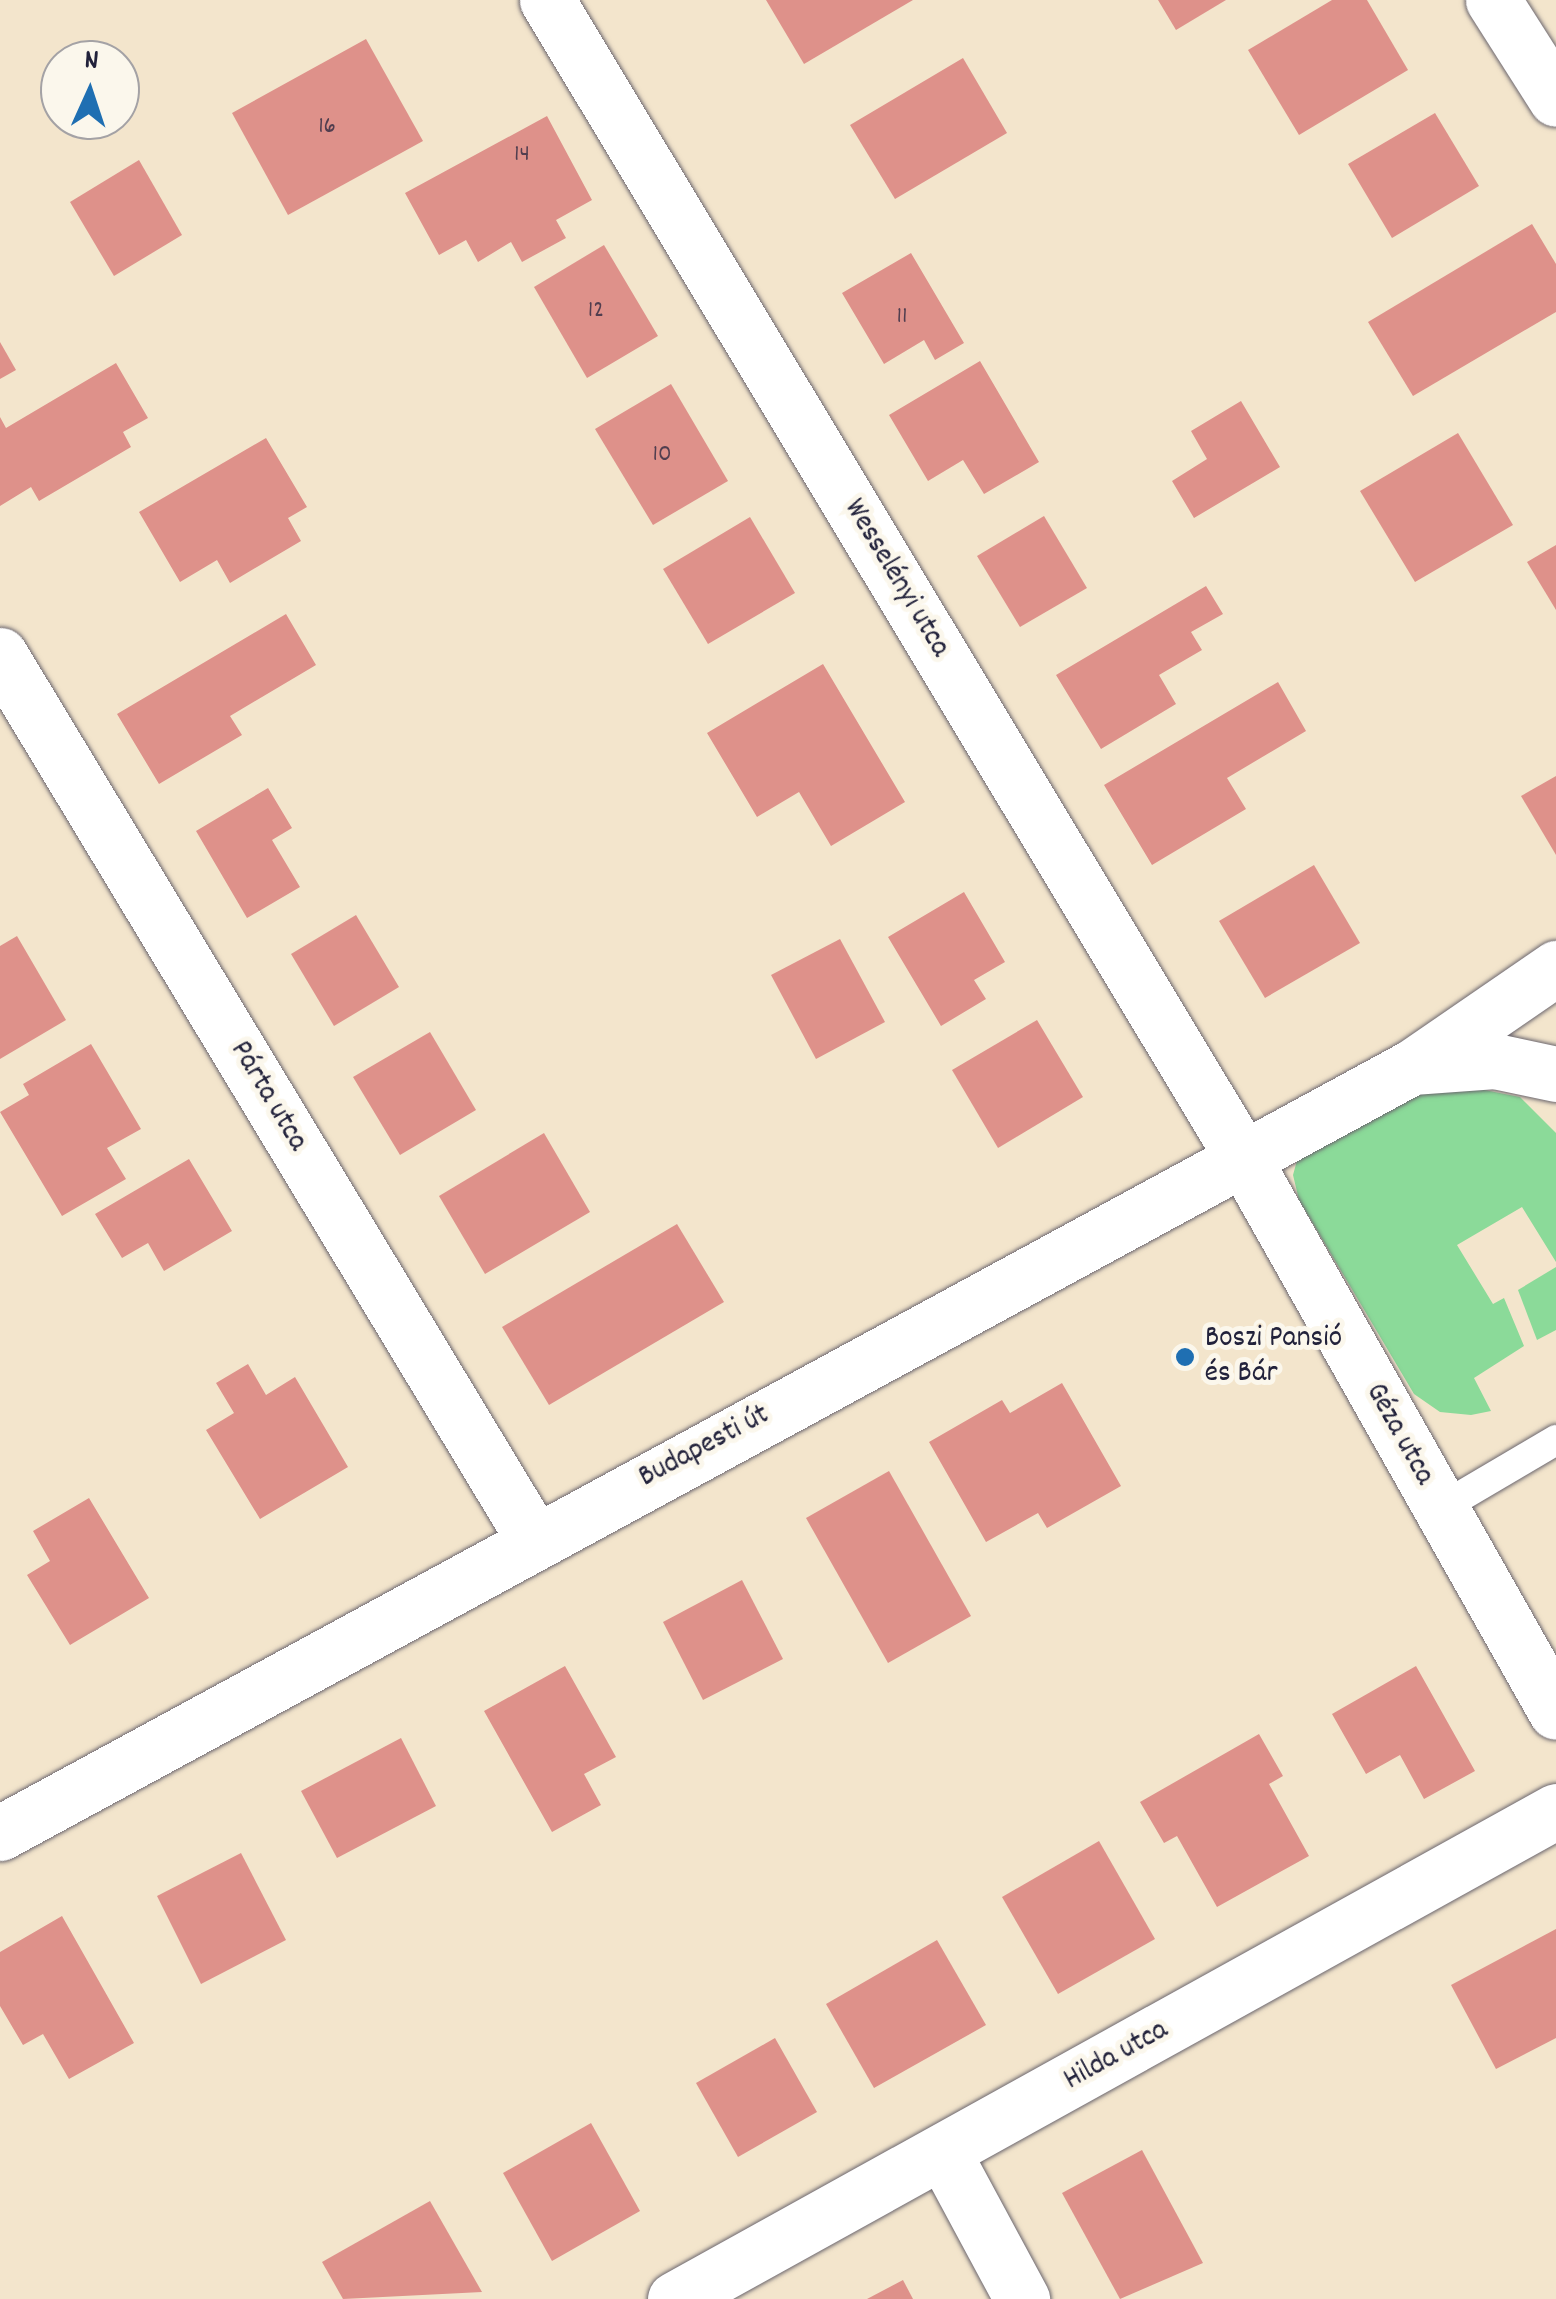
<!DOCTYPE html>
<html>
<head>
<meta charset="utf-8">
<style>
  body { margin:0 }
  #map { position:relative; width:1556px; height:2299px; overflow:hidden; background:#f3e5cc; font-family:Dekko,sans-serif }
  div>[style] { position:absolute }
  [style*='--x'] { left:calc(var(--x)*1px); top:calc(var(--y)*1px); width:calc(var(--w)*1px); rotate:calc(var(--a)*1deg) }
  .green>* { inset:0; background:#8bda99 }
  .building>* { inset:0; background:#de918a }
  .roads { filter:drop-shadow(0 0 2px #6b666e) drop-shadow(0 0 2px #6b666e) }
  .lane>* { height:30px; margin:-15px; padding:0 15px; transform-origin:15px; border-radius:15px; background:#fff }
  .street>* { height:55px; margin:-27.5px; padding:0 27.5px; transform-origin:27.5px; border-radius:27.5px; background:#fff }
  .secondary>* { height:55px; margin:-27.5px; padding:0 27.5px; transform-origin:27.5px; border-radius:27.5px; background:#fff }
  .dots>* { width:28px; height:28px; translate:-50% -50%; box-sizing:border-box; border:5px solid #fbf7ec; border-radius:50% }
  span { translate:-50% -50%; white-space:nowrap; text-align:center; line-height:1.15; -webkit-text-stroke:10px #fbf7ec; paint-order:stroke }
  .number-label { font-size:25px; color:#513e4f }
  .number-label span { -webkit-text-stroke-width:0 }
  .street-label { font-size:30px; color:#22223b }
  .poi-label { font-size:30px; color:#22223b }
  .left { translate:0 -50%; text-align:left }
  .north { position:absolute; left:40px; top:40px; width:100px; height:100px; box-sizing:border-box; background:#fbf7ec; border:2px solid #a4a2a5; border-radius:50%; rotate:3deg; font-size:28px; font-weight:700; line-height:40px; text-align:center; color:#22223b }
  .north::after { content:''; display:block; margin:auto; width:35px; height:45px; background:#1f6fb2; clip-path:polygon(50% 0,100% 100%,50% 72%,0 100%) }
</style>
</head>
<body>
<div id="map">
  <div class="green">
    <div style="clip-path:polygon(1434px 1080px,1520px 1097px,1556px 1133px,1556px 1262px,1522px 1207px,1457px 1245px,1493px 1304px,1504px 1298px,1524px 1346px,1474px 1378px,1491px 1411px,1471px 1415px,1440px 1412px,1414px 1394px,1299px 1200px,1293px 1175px,1301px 1146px)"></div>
    <div style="clip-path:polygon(1556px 1267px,1556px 1330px,1537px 1340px,1518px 1290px)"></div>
  </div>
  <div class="building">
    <div style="clip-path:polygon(766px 0,913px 0,804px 64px)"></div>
    <div style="clip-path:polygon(1158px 0,1226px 0,1176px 30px)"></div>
    <div style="clip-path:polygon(1332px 0,1367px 0,1408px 70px,1299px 135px,1248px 50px)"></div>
    <div style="clip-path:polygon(366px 39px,423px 141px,288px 215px,232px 113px)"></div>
    <div style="clip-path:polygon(963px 58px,1007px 133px,895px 199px,850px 125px)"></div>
    <div style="clip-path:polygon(1435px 113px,1479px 186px,1392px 238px,1348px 164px)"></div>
    <div style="clip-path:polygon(547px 116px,592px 200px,556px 220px,566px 238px,522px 262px,511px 242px,478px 262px,466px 240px,439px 255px,405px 193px)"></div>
    <div style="clip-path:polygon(139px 160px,182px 235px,114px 276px,70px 202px)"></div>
    <div style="clip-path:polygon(1532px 224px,1556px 264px,1556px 312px,1413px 396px,1368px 322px)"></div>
    <div style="clip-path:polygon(604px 245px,658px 336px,587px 378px,534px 287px)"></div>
    <div style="clip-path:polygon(911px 253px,964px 343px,935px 360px,924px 340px,884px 364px,842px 293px)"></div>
    <div style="clip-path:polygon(0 342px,16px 370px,0 379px)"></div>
    <div style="clip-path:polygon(980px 361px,1039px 462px,984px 494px,963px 460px,928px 481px,889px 415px)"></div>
    <div style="clip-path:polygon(116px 363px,148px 418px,123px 432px,131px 447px,39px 501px,31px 487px,0 506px,0 417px,6px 428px)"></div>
    <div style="clip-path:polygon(671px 384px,728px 481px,653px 525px,595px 429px)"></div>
    <div style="clip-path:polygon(1241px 401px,1280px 467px,1194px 518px,1172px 481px,1207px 459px,1191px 431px)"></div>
    <div style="clip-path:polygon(1458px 433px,1513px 525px,1415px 582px,1360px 491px)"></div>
    <div style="clip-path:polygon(266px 438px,307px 507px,288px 518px,301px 541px,230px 583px,217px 560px,180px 582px,139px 512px)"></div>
    <div style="clip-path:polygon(1044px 516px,1087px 588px,1020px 627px,977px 556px)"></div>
    <div style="clip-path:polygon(750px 517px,795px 593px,708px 644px,663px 569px)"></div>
    <div style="clip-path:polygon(1556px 545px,1556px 610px,1527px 562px)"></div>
    <div style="clip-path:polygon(1206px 586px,1223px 614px,1191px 632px,1202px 650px,1159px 675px,1176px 704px,1101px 749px,1056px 675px)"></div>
    <div style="clip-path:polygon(286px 614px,316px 665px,230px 716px,242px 735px,159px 784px,117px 714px)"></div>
    <div style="clip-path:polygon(823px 664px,905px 802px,831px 846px,799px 792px,757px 817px,707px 733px)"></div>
    <div style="clip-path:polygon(1278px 682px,1306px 731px,1227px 778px,1246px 809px,1152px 865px,1104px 785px)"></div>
    <div style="clip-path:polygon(1556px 776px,1556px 855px,1521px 796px)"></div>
    <div style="clip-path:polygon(268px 788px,292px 828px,272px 840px,300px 887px,247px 918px,196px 831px)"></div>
    <div style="clip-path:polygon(1314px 865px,1360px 943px,1265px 998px,1219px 921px)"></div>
    <div style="clip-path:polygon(964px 892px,1005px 962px,974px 980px,986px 999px,941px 1026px,888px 937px)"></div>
    <div style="clip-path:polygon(356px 915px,399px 987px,334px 1026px,291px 954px)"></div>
    <div style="clip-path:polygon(17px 936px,66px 1020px,0 1059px,0 946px)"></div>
    <div style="clip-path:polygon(840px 939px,885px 1022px,816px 1059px,771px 975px)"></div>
    <div style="clip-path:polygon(1037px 1020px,1083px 1097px,998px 1148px,952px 1070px)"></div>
    <div style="clip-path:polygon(430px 1032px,476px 1110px,400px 1155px,353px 1077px)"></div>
    <div style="clip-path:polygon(91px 1044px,141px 1129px,107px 1148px,126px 1179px,62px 1216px,0 1112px,29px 1095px,23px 1084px)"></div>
    <div style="clip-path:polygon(544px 1133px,590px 1212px,485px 1274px,439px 1196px)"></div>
    <div style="clip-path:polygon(189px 1159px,232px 1231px,164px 1271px,148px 1243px,122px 1258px,95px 1214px)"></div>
    <div style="clip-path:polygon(677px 1224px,724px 1302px,549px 1405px,502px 1327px)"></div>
    <div style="clip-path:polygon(248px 1364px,266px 1395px,295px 1377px,348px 1467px,260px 1519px,206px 1430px,234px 1413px,216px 1383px)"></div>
    <div style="clip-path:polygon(1062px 1383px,1121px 1486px,1047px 1528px,1038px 1513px,986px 1542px,929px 1442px,1002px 1400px,1010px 1413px)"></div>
    <div style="clip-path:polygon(889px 1471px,971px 1616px,888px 1663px,806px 1518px)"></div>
    <div style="clip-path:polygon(89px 1498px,149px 1598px,70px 1645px,27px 1575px,50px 1561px,33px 1531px)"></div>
    <div style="clip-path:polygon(742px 1580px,783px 1659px,703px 1700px,663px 1622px)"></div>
    <div style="clip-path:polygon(565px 1666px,616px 1757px,584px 1774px,601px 1805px,552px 1832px,484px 1711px)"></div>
    <div style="clip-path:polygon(1416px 1666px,1475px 1771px,1424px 1799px,1400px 1755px,1366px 1774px,1332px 1714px)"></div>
    <div style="clip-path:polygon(1259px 1734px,1283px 1776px,1269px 1784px,1309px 1856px,1217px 1907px,1177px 1836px,1164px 1843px,1140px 1802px)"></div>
    <div style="clip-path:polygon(401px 1738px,436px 1806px,337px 1858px,301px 1791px)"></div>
    <div style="clip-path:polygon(1099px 1841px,1155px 1939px,1058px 1994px,1002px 1897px)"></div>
    <div style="clip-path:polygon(241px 1853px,286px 1940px,201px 1984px,157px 1896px)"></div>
    <div style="clip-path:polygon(62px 1916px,134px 2043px,69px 2079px,43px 2034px,23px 2045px,0 2006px,0 1952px)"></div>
    <div style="clip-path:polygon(1556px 1929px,1556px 2038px,1496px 2069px,1451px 1985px)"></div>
    <div style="clip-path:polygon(937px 1940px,986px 2025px,874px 2088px,826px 2004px)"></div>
    <div style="clip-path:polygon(775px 2038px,817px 2112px,738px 2157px,696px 2083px)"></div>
    <div style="clip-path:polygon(591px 2123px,640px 2211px,552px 2261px,503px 2173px)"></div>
    <div style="clip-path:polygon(1142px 2150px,1203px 2263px,1120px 2299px,1062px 2193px)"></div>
    <div style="clip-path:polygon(430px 2201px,482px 2292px,343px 2299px,322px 2262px)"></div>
    <div style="clip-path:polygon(903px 2280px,913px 2299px,867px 2299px)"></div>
  </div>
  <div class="roads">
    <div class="lane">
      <div style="--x:1439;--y:1509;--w:136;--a:-30.5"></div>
    </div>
    <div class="street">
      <div style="--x:547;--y:0;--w:1365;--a:59"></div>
      <div style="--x:1250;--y:1170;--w:622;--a:60.55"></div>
      <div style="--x:0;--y:655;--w:1034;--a:58.89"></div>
      <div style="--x:944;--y:2154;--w:165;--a:61.7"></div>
      <div style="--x:675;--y:2299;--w:1007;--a:-28.98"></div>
    </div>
    <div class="secondary">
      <div style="--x:1493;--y:0;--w:117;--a:57.5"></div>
      <div style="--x:1412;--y:1067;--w:83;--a:-4.1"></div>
      <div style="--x:1495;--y:1061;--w:62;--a:12"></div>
      <div style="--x:0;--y:1833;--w:1606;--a:-28.48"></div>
      <div style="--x:1412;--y:1067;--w:175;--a:-34.5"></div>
    </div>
  </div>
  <div class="dots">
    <div style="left:1185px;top:1357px;background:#1f6fb2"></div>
  </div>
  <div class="number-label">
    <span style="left:327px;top:127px">16</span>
    <span style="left:522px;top:155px">14</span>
    <span style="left:596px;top:311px">12</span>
    <span style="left:902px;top:317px">11</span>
    <span style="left:662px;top:455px">10</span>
  </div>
  <div class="street-label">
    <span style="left:895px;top:579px;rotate:59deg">Wesselényi utca</span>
    <span style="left:267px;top:1097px;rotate:59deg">Párta utca</span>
    <span style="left:1398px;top:1435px;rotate:61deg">Géza utca</span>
    <span style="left:705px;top:1448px;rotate:-28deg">Budapesti út</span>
    <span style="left:1117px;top:2057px;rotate:-29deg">Hilda utca</span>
  </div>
  <div class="poi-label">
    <span class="left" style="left:1205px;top:1357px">Boszi Pansió<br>és Bár</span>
  </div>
  <div class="north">N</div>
</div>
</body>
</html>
